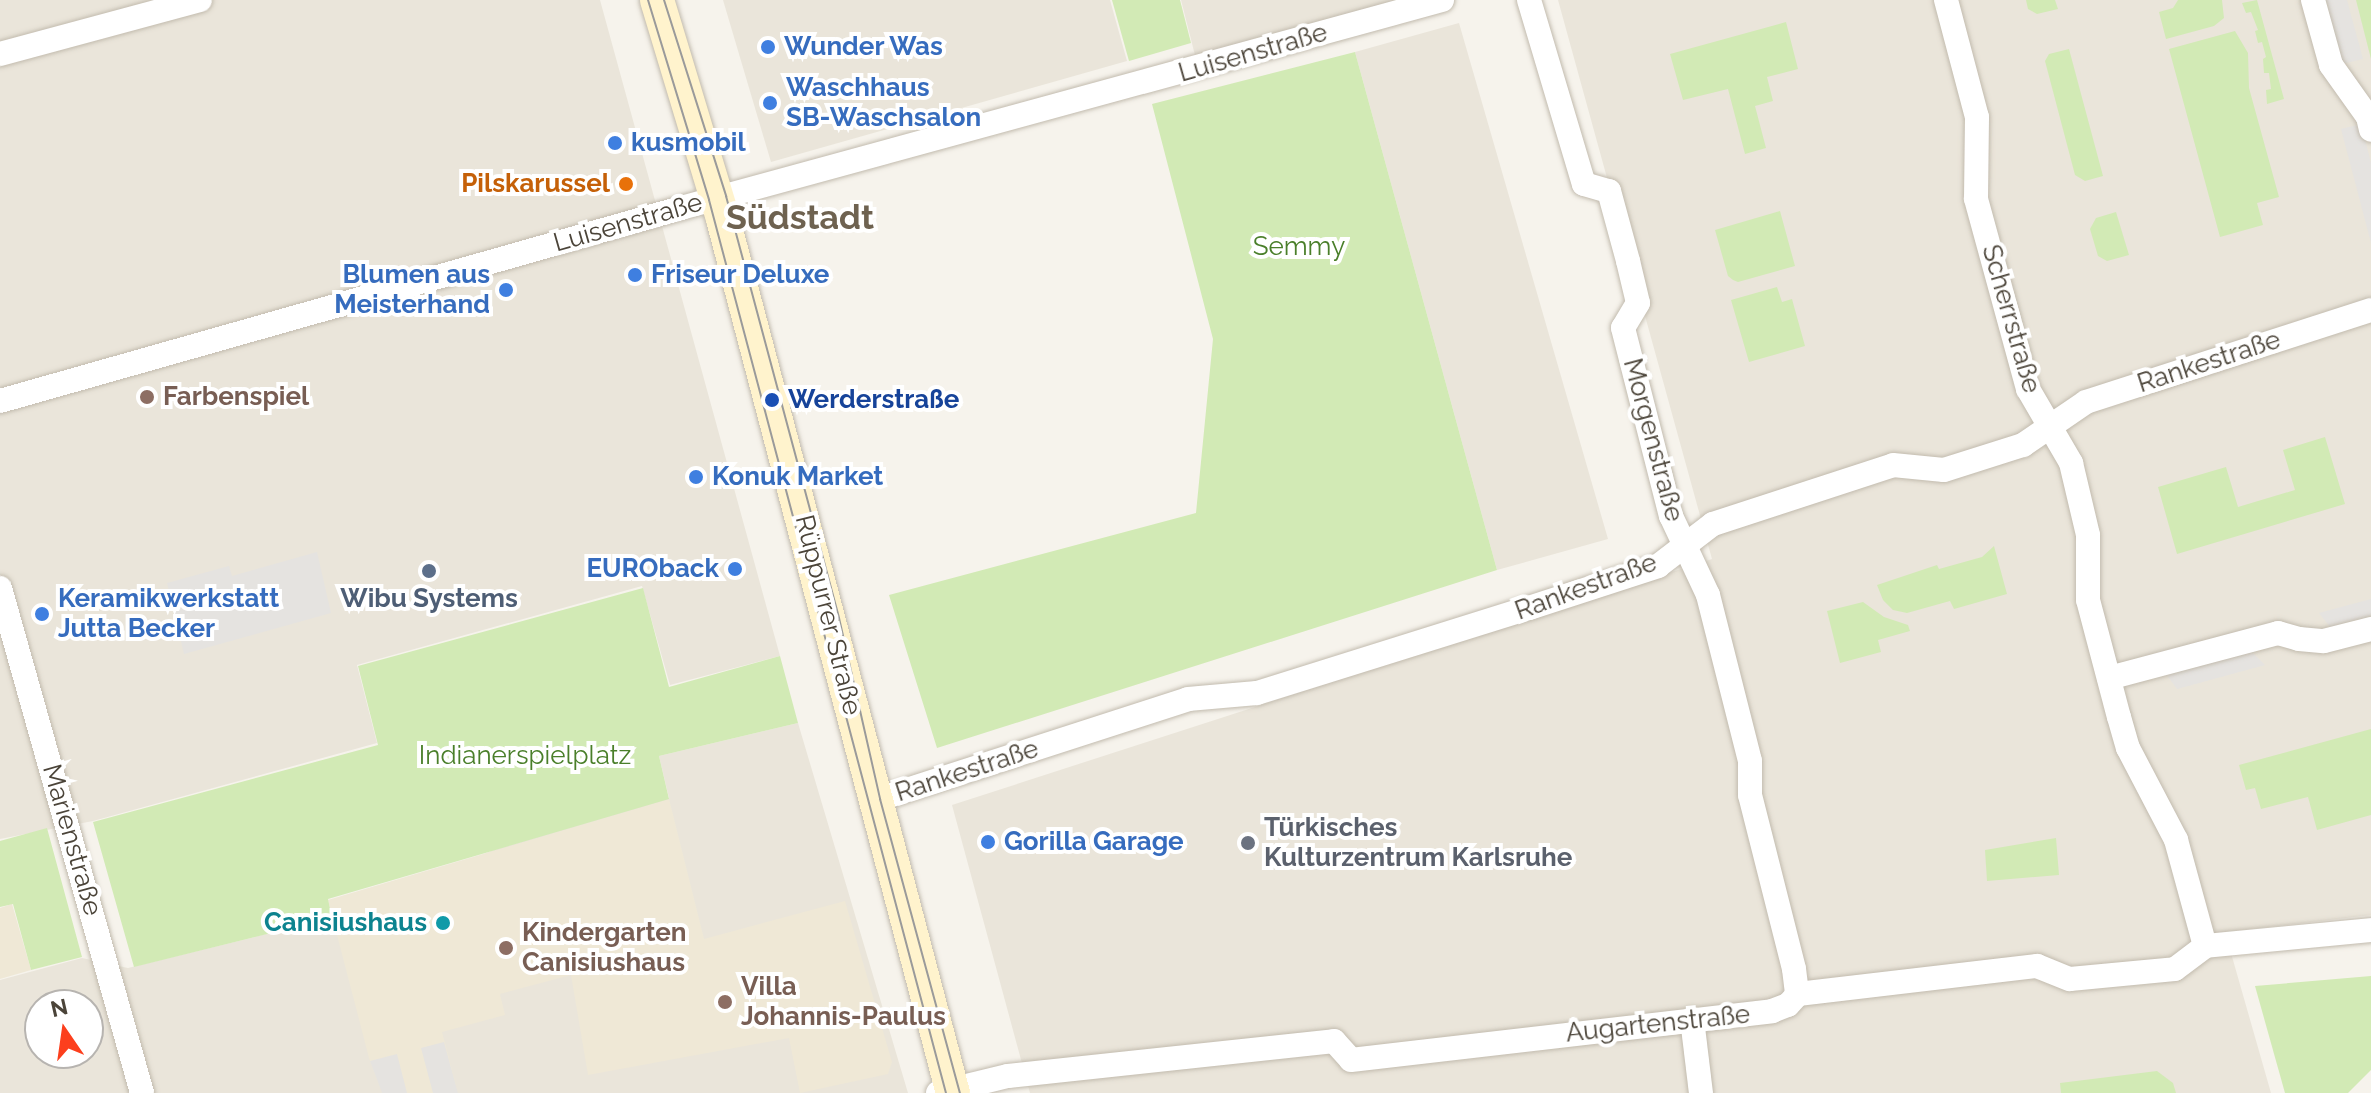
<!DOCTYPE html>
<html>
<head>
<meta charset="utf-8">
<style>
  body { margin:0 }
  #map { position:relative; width:2371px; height:1093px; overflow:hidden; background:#f6f3ec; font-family:Raleway,sans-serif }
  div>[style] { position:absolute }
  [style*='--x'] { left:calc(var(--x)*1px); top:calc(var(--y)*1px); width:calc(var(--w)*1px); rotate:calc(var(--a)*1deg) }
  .residential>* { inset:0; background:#eae5da }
  .education>* { inset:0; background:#efe8d6 }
  .green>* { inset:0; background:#d2eab5 }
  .parking>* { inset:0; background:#e5e3e0 }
  .roads { filter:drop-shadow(0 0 2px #c2bbae) drop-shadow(0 0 2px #c2bbae) }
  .minor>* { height:24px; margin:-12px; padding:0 12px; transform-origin:12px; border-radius:12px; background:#fff }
  .secondary>* { height:34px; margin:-17px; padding:0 17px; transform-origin:17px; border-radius:17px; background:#fff3cd }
  .tram>* { height:2px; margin:-1px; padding:0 1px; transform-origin:1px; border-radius:1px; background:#9a9a9a }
  .dots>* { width:22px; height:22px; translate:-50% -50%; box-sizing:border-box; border:4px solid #fff; border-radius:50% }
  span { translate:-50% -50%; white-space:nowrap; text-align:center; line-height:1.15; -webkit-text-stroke:8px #fff; paint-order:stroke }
  .shop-label { font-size:26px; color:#366cbe; font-weight:700 }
  .left { translate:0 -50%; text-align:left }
  .right { translate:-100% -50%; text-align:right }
  .street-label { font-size:26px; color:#4b4439 }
  .food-label { font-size:26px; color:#c56008; font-weight:700 }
  .park-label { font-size:26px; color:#4a7f2a }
  .education-label { font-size:26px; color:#785e54; font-weight:700 }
  .transit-label { font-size:26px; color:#164399; font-weight:700 }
  .service-label { font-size:26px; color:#4e5e75; font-weight:700 }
  .worship-label { font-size:26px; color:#5b616d; font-weight:700 }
  .culture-label { font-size:26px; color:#0d838f; font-weight:700 }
  .district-label { font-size:34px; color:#6e6250; font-weight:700 }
  .north { position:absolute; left:24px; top:989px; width:80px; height:80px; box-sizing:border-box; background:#fff; border:2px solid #b7b4b0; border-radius:50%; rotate:347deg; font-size:22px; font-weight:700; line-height:32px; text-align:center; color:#4b4439 }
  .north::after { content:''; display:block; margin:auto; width:28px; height:36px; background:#fc3f1d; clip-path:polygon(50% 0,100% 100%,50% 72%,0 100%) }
</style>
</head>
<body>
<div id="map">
  <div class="residential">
    <div style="clip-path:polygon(0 0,600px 0,780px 656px,670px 685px,642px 586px,357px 665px,377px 743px,93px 821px,0 839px)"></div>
    <div style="clip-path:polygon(723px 0,1110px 0,1127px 61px,771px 162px)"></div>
    <div style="clip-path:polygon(1181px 0,1411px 0,1196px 59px)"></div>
    <div style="clip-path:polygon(1558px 0,2371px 0,2371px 915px,2225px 932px,2271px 1093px,1030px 1093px,952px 805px,1712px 559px)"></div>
    <div style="clip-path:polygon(1459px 23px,1608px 539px,1497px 570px,1355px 52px)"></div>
    <div style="clip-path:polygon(evenodd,798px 723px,908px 1093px,0 1093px,0 980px,82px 958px,128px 968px,332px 918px,494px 850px,669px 798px,659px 756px,798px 723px,40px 1005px,88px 1005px,88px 1053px,40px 1053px,40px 1005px)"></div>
  </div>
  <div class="education">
    <div style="clip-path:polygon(669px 799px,704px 939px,845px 901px,892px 1062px,888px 1074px,800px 1093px,789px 1038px,588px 1075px,571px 975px,500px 994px,505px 1015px,442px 1032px,458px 1093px,382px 1093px,369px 1058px,328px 900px)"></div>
    <div style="clip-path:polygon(12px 904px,31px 970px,0 979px,0 908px)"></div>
  </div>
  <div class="green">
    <div style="clip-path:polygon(1112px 0,1180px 0,1191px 43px,1129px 61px)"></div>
    <div style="clip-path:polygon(2026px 0,2055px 0,2058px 9px,2037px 14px,2028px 9px)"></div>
    <div style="clip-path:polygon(2178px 0,2222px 0,2224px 18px,2214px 26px,2166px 39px,2159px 12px,2173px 8px)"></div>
    <div style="clip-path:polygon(2257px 0,2284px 99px,2267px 104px,2266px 90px,2271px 89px,2269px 73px,2264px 73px,2263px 59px,2266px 57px,2262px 42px,2258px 43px,2255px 31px,2258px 30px,2251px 12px,2246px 13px,2242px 3px)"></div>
    <div style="clip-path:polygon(2356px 0,2371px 0,2371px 59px)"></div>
    <div style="clip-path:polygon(1786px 22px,1798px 69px,1767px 77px,1773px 101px,1755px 106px,1766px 148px,1745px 154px,1728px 89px,1683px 100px,1670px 54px)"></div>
    <div style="clip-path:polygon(2235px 31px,2248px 53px,2249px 88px,2279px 197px,2257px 203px,2263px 225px,2220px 237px,2169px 49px)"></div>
    <div style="clip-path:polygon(2069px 49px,2103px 176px,2085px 181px,2075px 175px,2045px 61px,2049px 54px)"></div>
    <div style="clip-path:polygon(1355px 52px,1497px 570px,937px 748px,889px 595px,1196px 513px,1213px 339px,1152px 104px)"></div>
    <div style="clip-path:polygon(1780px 211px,1795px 266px,1738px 282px,1733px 280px,1728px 276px,1715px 230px)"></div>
    <div style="clip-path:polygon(2116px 212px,2129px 255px,2107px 261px,2098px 256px,2090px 229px,2096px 218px)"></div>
    <div style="clip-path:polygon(1777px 287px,1782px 302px,1792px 299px,1805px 346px,1749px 362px,1731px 300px)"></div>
    <div style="clip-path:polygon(2325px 437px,2345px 504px,2177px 554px,2158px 487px,2226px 467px,2238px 507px,2295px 490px,2283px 450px)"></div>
    <div style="clip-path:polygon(1994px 546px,2007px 594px,1954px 609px,1950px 601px,1907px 613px,1893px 610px,1883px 600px,1877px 585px,1937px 565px,1939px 569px,1982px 557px)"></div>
    <div style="clip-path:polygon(643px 588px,669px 687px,780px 656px,798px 723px,659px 756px,669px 799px,328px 899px,332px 918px,134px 967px,93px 822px,378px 745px,358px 666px)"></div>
    <div style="clip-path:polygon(1863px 602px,1884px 617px,1908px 625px,1910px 631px,1878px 640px,1881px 652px,1840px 663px,1827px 611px)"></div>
    <div style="clip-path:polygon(2371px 729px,2371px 815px,2317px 830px,2308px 797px,2261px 809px,2255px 788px,2246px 790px,2239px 765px)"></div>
    <div style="clip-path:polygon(47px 828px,82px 957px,31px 970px,13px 904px,0 907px,0 841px)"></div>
    <div style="clip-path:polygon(2056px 838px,2059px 875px,1987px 881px,1985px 850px)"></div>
    <div style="clip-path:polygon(2371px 976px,2371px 1070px,2348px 1093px,2285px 1093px,2255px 986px)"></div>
    <div style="clip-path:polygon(2157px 1071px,2173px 1083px,2176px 1093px,2061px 1093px,2060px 1083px)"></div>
  </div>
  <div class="parking">
    <div style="clip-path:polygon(2325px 0,2347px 0,2363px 59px,2342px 64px)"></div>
    <div style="clip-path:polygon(2361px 124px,2371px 163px,2371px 243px,2341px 129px)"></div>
    <div style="clip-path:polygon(317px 552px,331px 613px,184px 654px,167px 583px,229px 566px,232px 576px)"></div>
    <div style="clip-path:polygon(2371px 599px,2371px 616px,2330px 627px,2319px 613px)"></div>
    <div style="clip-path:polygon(2250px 650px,2265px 665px,2177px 689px,2165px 673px)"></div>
    <div style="clip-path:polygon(444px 1042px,458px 1093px,433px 1093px,421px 1048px)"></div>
    <div style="clip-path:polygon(397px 1054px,407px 1093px,382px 1093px,370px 1061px)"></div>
  </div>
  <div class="roads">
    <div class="minor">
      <div style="--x:1529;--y:0;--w:192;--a:73.4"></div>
      <div style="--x:1584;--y:184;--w:26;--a:16"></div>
      <div style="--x:1609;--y:191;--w:73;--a:74.8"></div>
      <div style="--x:1628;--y:261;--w:43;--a:76.6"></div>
      <div style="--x:1638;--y:303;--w:29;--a:121"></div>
      <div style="--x:1623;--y:328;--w:194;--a:75.7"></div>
      <div style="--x:1671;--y:516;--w:87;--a:64.9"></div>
      <div style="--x:1708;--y:595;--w:171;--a:75.8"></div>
      <div style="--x:1750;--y:761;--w:34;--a:90"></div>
      <div style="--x:1750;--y:795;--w:179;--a:75.8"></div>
      <div style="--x:1794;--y:969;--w:25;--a:83"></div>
      <div style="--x:1946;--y:0;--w:121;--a:75.2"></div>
      <div style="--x:1977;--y:117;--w:82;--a:90.7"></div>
      <div style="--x:1976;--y:199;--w:197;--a:74.7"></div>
      <div style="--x:2028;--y:389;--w:86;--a:59.8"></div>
      <div style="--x:2071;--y:463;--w:74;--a:76.7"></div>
      <div style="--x:2088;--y:535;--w:65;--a:90"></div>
      <div style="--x:2088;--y:600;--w:121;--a:75.2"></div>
      <div style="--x:2119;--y:717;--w:32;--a:74"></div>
      <div style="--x:2128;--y:748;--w:104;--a:62.4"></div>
      <div style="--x:2176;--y:840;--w:110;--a:74.7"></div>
      <div style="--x:2313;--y:0;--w:67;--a:74.5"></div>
      <div style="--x:2331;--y:65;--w:64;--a:54.6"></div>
      <div style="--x:2368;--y:117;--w:13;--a:77"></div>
      <div style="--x:0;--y:54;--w:207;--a:-15.1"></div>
      <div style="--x:0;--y:401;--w:708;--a:-15.82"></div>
      <div style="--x:681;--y:208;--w:789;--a:-15.29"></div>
      <div style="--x:0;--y:588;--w:525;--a:74.29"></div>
      <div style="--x:2109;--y:678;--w:175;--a:-14.9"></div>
      <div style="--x:2278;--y:633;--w:22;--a:16"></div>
      <div style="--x:2299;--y:639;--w:25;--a:5"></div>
      <div style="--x:2324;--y:641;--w:49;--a:-14.3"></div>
      <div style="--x:873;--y:801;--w:331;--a:-17.9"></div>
      <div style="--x:1188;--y:699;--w:69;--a:-5"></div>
      <div style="--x:1257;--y:693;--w:285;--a:-17.4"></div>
      <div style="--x:1529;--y:608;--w:136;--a:-18"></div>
      <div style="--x:1658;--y:566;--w:69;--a:-37.4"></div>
      <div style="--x:1713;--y:524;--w:189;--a:-18.1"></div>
      <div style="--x:1893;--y:465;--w:51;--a:5.6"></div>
      <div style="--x:1944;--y:470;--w:83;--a:-17.6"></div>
      <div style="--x:2023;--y:445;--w:76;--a:-34.3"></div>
      <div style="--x:2086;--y:402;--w:299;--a:-17.9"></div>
      <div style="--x:1692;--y:1019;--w:75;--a:83.1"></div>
      <div style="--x:938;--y:1093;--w:72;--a:-13.7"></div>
      <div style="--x:1008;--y:1076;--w:328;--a:-6.1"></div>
      <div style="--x:1334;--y:1041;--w:25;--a:48"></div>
      <div style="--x:1351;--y:1060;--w:424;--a:-6.6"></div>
      <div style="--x:1772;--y:1011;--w:17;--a:-21"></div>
      <div style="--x:1788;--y:1005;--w:15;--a:-48"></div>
      <div style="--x:1798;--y:994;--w:241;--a:-6.7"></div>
      <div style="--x:2037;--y:966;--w:35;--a:22"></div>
      <div style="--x:2070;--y:979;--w:105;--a:-5.4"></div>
      <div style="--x:2175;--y:969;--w:38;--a:-37"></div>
      <div style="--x:2205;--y:946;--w:167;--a:-5.5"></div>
    </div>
    <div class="secondary">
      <div style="--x:657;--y:0;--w:229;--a:73.2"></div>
      <div style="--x:723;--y:219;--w:904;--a:75.26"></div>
    </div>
  </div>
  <div class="tram">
    <div style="--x:648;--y:0;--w:209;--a:73"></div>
    <div style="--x:709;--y:200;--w:924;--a:75.14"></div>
    <div style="--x:664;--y:0;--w:206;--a:72.4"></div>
    <div style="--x:726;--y:196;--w:437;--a:75"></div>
    <div style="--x:839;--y:618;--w:186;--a:77.2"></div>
    <div style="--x:880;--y:799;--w:305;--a:74.8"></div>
  </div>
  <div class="dots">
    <div style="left:768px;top:47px;background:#3f7fe0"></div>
    <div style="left:770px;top:103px;background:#3f7fe0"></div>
    <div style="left:615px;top:143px;background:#3f7fe0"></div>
    <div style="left:626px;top:184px;background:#e8710a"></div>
    <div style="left:635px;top:275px;background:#3f7fe0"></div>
    <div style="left:506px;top:290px;background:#3f7fe0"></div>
    <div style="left:147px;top:397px;background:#8d6e63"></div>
    <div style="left:772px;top:400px;background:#1a4fb4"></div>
    <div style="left:696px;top:477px;background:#3f7fe0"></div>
    <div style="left:735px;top:569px;background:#3f7fe0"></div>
    <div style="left:429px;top:571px;background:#5c6f8a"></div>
    <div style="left:42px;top:614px;background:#3f7fe0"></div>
    <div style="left:988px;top:842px;background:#3f7fe0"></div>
    <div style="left:1248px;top:843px;background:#6b7280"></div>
    <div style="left:443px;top:923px;background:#0f9aa8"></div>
    <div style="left:506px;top:948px;background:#8d6e63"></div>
    <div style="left:725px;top:1002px;background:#8d6e63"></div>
  </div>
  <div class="shop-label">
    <span class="left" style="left:784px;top:47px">Wunder Was</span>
    <span class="left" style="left:786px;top:103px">Waschhaus<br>SB-Waschsalon</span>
    <span class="left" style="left:631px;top:143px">kusmobil</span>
    <span class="right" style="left:490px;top:290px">Blumen aus<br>Meisterhand</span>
    <span class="left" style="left:651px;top:275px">Friseur Deluxe</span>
    <span class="left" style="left:712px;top:477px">Konuk Market</span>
    <span class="right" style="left:719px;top:569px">EUROback</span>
    <span class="left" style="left:58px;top:614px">Keramikwerkstatt<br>Jutta Becker</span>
    <span class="left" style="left:1004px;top:842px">Gorilla Garage</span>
  </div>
  <div class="street-label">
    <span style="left:1253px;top:53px;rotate:-16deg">Luisenstraße</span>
    <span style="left:628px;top:223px;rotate:-16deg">Luisenstraße</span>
    <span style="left:2011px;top:319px;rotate:74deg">Scherrstraße</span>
    <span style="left:2209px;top:362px;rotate:-18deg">Rankestraße</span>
    <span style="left:1653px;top:440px;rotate:75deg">Morgenstraße</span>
    <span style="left:1586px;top:587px;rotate:-20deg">Rankestraße</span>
    <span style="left:828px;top:615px;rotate:76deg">Rüppurrer Straße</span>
    <span style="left:967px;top:771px;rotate:-18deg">Rankestraße</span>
    <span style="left:72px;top:840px;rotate:74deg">Marienstraße</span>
    <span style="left:1658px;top:1024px;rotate:-6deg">Augartenstraße</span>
  </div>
  <div class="food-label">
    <span class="right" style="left:610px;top:184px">Pilskarussel</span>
  </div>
  <div class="park-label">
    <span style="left:1299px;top:247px">Semmy</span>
    <span style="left:525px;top:756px">Indianerspielplatz</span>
  </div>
  <div class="education-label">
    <span class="left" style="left:163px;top:397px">Farbenspiel</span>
    <span class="left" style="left:522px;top:948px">Kindergarten<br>Canisiushaus</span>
    <span class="left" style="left:741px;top:1002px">Villa<br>Johannis-Paulus</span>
  </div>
  <div class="transit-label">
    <span class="left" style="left:788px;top:400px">Werderstraße</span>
  </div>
  <div class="service-label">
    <span style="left:429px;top:599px">Wibu Systems</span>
  </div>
  <div class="worship-label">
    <span class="left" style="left:1264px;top:843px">Türkisches<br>Kulturzentrum Karlsruhe</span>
  </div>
  <div class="culture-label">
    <span class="right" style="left:427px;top:923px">Canisiushaus</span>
  </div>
  <div class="district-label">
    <span style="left:800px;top:218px">Südstadt</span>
  </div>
  <div class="north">N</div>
</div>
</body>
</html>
